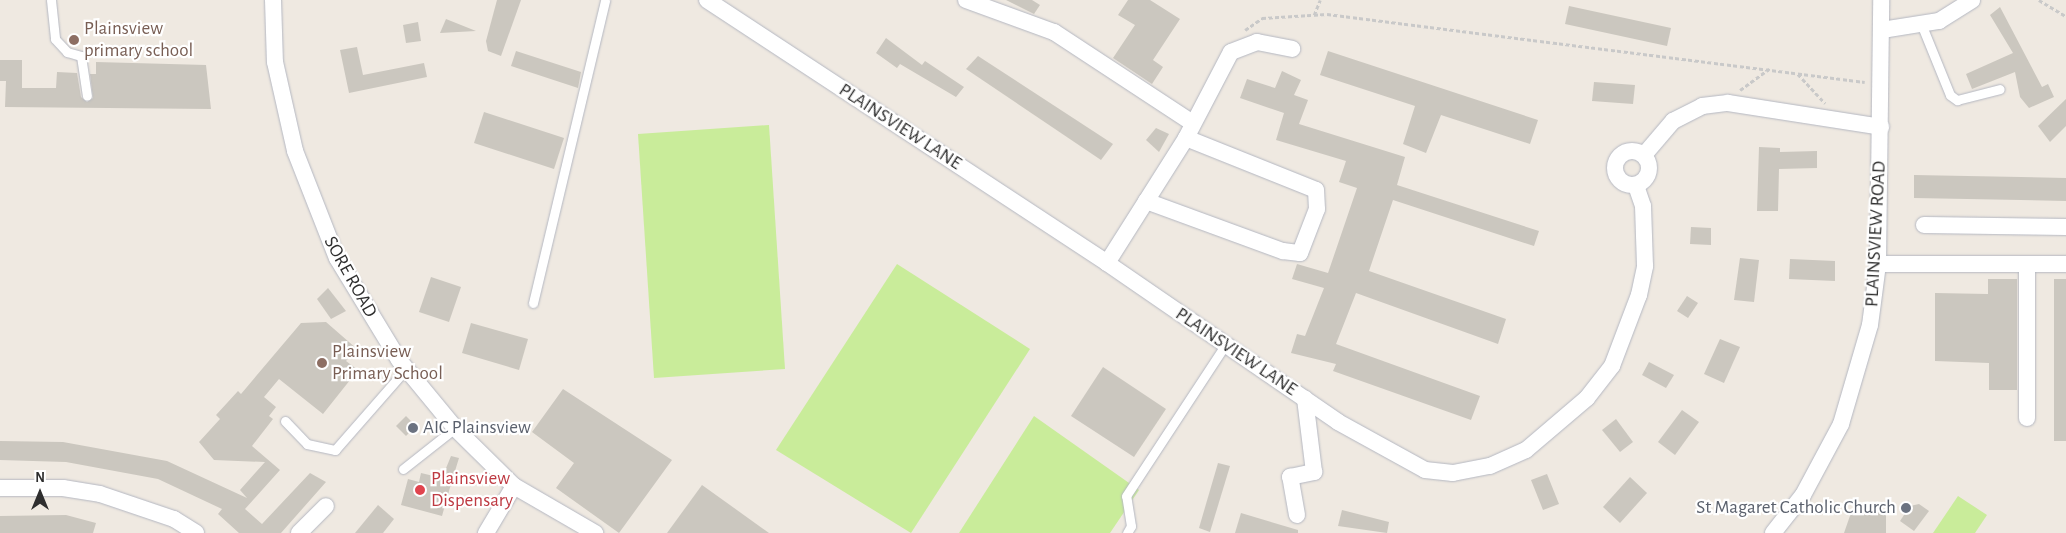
<!DOCTYPE html>
<html>
<head>
<meta charset="utf-8">
<style>
  body { margin:0 }
  #map { position:relative; width:2066px; height:533px; overflow:hidden; background:#efe9e1; font-family:"Alegreya Sans",sans-serif }
  div>[style] { position:absolute }
  [style*='--x'] { left:calc(var(--x)*1px); top:calc(var(--y)*1px); width:calc(var(--w)*1px); rotate:calc(var(--a)*1deg) }
  .pitch>* { inset:0; background:#c9ec9a }
  .building>* { inset:0; background:#cbc7bf }
  .path>* { height:2.5px; margin-top:-1.25px; transform-origin:0; background:repeating-linear-gradient(90deg,#c9c9c9 0 4px,transparent 0 6.5px) }
  .roads { filter:drop-shadow(0 0 1px #b4b7c1) drop-shadow(0 0 1px #b4b7c1) }
  .service>* { height:9px; margin:-4.5px; padding:0 4.5px; transform-origin:4.5px; border-radius:4.5px; background:#fff }
  .minor>* { height:16px; margin:-8px; padding:0 8px; transform-origin:8px; border-radius:8px; background:#fff }
  .minor>.ring { margin:-8px; padding:0; box-sizing:content-box; background:none; border:16px solid #fff; border-radius:50% }
  .dots>* { width:14px; height:14px; translate:-50% -50%; box-sizing:border-box; border:2px solid #fff; border-radius:50% }
  span { translate:-50% -50%; white-space:nowrap; text-align:center; line-height:1.15; -webkit-text-stroke:4.5px #fff; paint-order:stroke }
  .education-label { font-size:19px; color:#785e54 }
  .left { translate:0 -50%; text-align:left }
  .street-label { font-size:19px; color:#2e2e2e }
  .worship-label { font-size:19px; color:#5b616d }
  .right { translate:-100% -50%; text-align:right }
  .health-label { font-size:19px; color:#be3a42 }
  .north { position:absolute; left:15px; top:468px; width:50px; height:50px; -webkit-text-stroke:4px #fff; paint-order:stroke; rotate:0deg; font-size:14px; font-weight:700; line-height:20px; text-align:center; color:#2e2e2e }
  .north::after { content:''; display:block; margin:auto; width:18px; height:22px; background:#2e2e2e; clip-path:polygon(50% 0,100% 100%,50% 72%,0 100%) }
</style>
</head>
<body>
<div id="map">
  <div class="pitch">
    <div style="clip-path:polygon(769px 125px,785px 369px,654px 378px,638px 134px)"></div>
    <div style="clip-path:polygon(897px 264px,1030px 349px,911px 533px,776px 450px)"></div>
    <div style="clip-path:polygon(1034px 416px,1139px 490px,1110px 533px,959px 533px)"></div>
    <div style="clip-path:polygon(1958px 496px,1987px 515px,1975px 533px,1933px 533px)"></div>
  </div>
  <div class="building">
    <div style="clip-path:polygon(497px 0,521px 0,501px 56px,488px 51px,486px 41px)"></div>
    <div style="clip-path:polygon(1006px 0,1032px 0,1040px 5px,1034px 14px)"></div>
    <div style="clip-path:polygon(1128px 0,1150px 0,1180px 19px,1153px 60px,1163px 67px,1152px 84px,1113px 58px,1135px 25px,1118px 15px)"></div>
    <div style="clip-path:polygon(1569px 6px,1671px 28px,1667px 46px,1565px 24px)"></div>
    <div style="clip-path:polygon(2000px 7px,2042px 87px,2048px 84px,2054px 97px,2029px 108px,2020px 97px,2015px 72px,1972px 89px,1966px 74px,2013px 53px,1990px 15px)"></div>
    <div style="clip-path:polygon(446px 19px,476px 31px,440px 33px)"></div>
    <div style="clip-path:polygon(418px 22px,421px 41px,406px 43px,403px 25px)"></div>
    <div style="clip-path:polygon(886px 38px,922px 65px,925px 61px,964px 87px,956px 97px,900px 64px,897px 68px,876px 53px)"></div>
    <div style="clip-path:polygon(357px 47px,363px 75px,424px 63px,427px 77px,349px 93px,340px 50px)"></div>
    <div style="clip-path:polygon(516px 51px,581px 72px,578px 88px,511px 66px)"></div>
    <div style="clip-path:polygon(1328px 51px,1538px 120px,1530px 144px,1441px 115px,1426px 153px,1403px 144px,1415px 106px,1320px 75px)"></div>
    <div style="clip-path:polygon(978px 56px,1113px 144px,1101px 160px,966px 69px)"></div>
    <div style="clip-path:polygon(0 60px,22px 60px,22px 88px,56px 88px,57px 72px,77px 73px,81px 97px,87px 102px,93px 98px,90px 74px,96px 74px,96px 62px,206px 65px,211px 109px,5px 107px,6px 81px,0 81px)"></div>
    <div style="clip-path:polygon(1282px 71px,1301px 80px,1294px 95px,1308px 100px,1299px 124px,1405px 157px,1397px 185px,1539px 231px,1534px 246px,1393px 200px,1369px 271px,1506px 319px,1498px 344px,1356px 293px,1336px 344px,1480px 396px,1471px 420px,1333px 371px,1336px 364px,1291px 353px,1297px 334px,1305px 336px,1324px 288px,1292px 279px,1297px 264px,1328px 273px,1357px 188px,1339px 182px,1346px 161px,1276px 140px,1284px 113px,1240px 98px,1247px 79px,1275px 88px)"></div>
    <div style="clip-path:polygon(1594px 82px,1635px 85px,1633px 104px,1592px 101px)"></div>
    <div style="clip-path:polygon(2066px 99px,2066px 126px,2050px 142px,2038px 126px)"></div>
    <div style="clip-path:polygon(484px 112px,564px 138px,554px 169px,474px 143px)"></div>
    <div style="clip-path:polygon(1156px 128px,1169px 134px,1159px 152px,1146px 140px)"></div>
    <div style="clip-path:polygon(1759px 147px,1780px 148px,1780px 152px,1817px 151px,1817px 168px,1779px 169px,1778px 211px,1757px 211px)"></div>
    <div style="clip-path:polygon(1914px 175px,2066px 178px,2066px 201px,1914px 198px)"></div>
    <div style="clip-path:polygon(1691px 227px,1711px 228px,1711px 245px,1690px 244px)"></div>
    <div style="clip-path:polygon(1740px 258px,1759px 260px,1754px 302px,1734px 300px)"></div>
    <div style="clip-path:polygon(1790px 259px,1835px 261px,1835px 281px,1789px 279px)"></div>
    <div style="clip-path:polygon(431px 277px,461px 287px,449px 322px,419px 312px)"></div>
    <div style="clip-path:polygon(1988px 279px,2017px 279px,2017px 390px,1989px 390px,1989px 363px,1935px 361px,1935px 293px,1988px 294px)"></div>
    <div style="clip-path:polygon(2054px 279px,2066px 279px,2066px 441px,2054px 441px)"></div>
    <div style="clip-path:polygon(328px 288px,346px 311px,331px 319px,317px 299px)"></div>
    <div style="clip-path:polygon(1687px 296px,1698px 303px,1688px 318px,1677px 311px)"></div>
    <div style="clip-path:polygon(326px 322px,357px 349px,346px 361px,358px 370px,323px 414px,279px 379px,264px 397px,276px 407px,269px 416px,273px 419px,252px 446px,280px 470px,245px 509px,262px 524px,310px 473px,326px 482px,281px 533px,239px 533px,218px 514px,222px 509px,158px 479px,66px 462px,0 460px,0 441px,63px 442px,167px 461px,247px 498px,240px 490px,265px 462px,214px 460px,199px 442px,220px 419px,216px 415px,238px 391px,241px 394px,301px 323px)"></div>
    <div style="clip-path:polygon(471px 323px,528px 339px,519px 370px,462px 353px)"></div>
    <div style="clip-path:polygon(1720px 339px,1740px 347px,1724px 383px,1704px 374px)"></div>
    <div style="clip-path:polygon(1649px 362px,1674px 375px,1666px 388px,1642px 375px)"></div>
    <div style="clip-path:polygon(1103px 367px,1166px 409px,1134px 457px,1071px 416px)"></div>
    <div style="clip-path:polygon(563px 389px,672px 460px,619px 533px,556px 488px,574px 463px,532px 432px)"></div>
    <div style="clip-path:polygon(1682px 410px,1699px 422px,1675px 455px,1658px 442px)"></div>
    <div style="clip-path:polygon(406px 416px,416px 426px,406px 436px,396px 426px)"></div>
    <div style="clip-path:polygon(1616px 419px,1633px 442px,1620px 452px,1602px 430px)"></div>
    <div style="clip-path:polygon(451px 456px,459px 458px,455px 471px,460px 473px,455px 486px,451px 484px,442px 516px,401px 505px,408px 479px,419px 482px,421px 473px,442px 478px)"></div>
    <div style="clip-path:polygon(1218px 463px,1230px 466px,1210px 532px,1199px 528px)"></div>
    <div style="clip-path:polygon(1547px 474px,1559px 504px,1543px 510px,1531px 480px)"></div>
    <div style="clip-path:polygon(1630px 477px,1647px 493px,1620px 523px,1603px 507px)"></div>
    <div style="clip-path:polygon(702px 485px,769px 533px,667px 533px)"></div>
    <div style="clip-path:polygon(1870px 504px,1886px 513px,1886px 533px,1844px 533px,1852px 510px)"></div>
    <div style="clip-path:polygon(1919px 504px,1929px 511px,1914px 531px,1900px 521px,1910px 506px)"></div>
    <div style="clip-path:polygon(378px 505px,394px 519px,383px 533px,355px 533px)"></div>
    <div style="clip-path:polygon(1342px 510px,1389px 522px,1387px 533px,1338px 526px)"></div>
    <div style="clip-path:polygon(1241px 513px,1298px 530px,1298px 533px,1235px 533px)"></div>
    <div style="clip-path:polygon(66px 515px,96px 523px,93px 533px,0 533px,0 516px)"></div>
  </div>
  <div class="path">
    <div style="--x:2039;--y:0;--w:31;--a:31"></div>
    <div style="--x:1314;--y:15;--w:16;--a:-68"></div>
    <div style="--x:1245;--y:30;--w:21;--a:-35"></div>
    <div style="--x:1262;--y:18;--w:65;--a:-3.5"></div>
    <div style="--x:1327;--y:14;--w:542;--a:7.2"></div>
    <div style="--x:1798;--y:74;--w:40;--a:47"></div>
    <div style="--x:1740;--y:90;--w:36;--a:-36"></div>
  </div>
  <div class="roads">
    <div class="service">
      <div style="--x:51;--y:0;--w:39;--a:84"></div>
      <div style="--x:55;--y:39;--w:18;--a:47"></div>
      <div style="--x:67;--y:52;--w:15;--a:16"></div>
      <div style="--x:81;--y:56;--w:40;--a:81.5"></div>
      <div style="--x:1922;--y:26;--w:74;--a:67.9"></div>
      <div style="--x:1950;--y:95;--w:9;--a:36"></div>
      <div style="--x:1957;--y:100;--w:44;--a:-14.3"></div>
      <div style="--x:533;--y:303;--w:311;--a:-76.6"></div>
      <div style="--x:285;--y:421;--w:32;--a:46"></div>
      <div style="--x:307;--y:444;--w:29;--a:12"></div>
      <div style="--x:335;--y:450;--w:108;--a:-48.8"></div>
      <div style="--x:403;--y:469;--w:66;--a:-38.3"></div>
      <div style="--x:1127;--y:533;--w:8;--a:-60"></div>
      <div style="--x:1131;--y:526;--w:30;--a:-99"></div>
      <div style="--x:1126;--y:496;--w:182;--a:-56.7"></div>
    </div>
    <div class="minor">
      <div style="--x:273;--y:0;--w:62;--a:88.2"></div>
      <div style="--x:275;--y:62;--w:91;--a:77.3"></div>
      <div style="--x:295;--y:151;--w:115;--a:68.6"></div>
      <div style="--x:337;--y:258;--w:119;--a:58.7"></div>
      <div style="--x:399;--y:360;--w:88;--a:50.5"></div>
      <div style="--x:455;--y:428;--w:83;--a:44.5"></div>
      <div style="--x:514;--y:486;--w:55;--a:120.8"></div>
      <div style="--x:707;--y:0;--w:479;--a:33.3"></div>
      <div style="--x:1107;--y:263;--w:280;--a:34.5"></div>
      <div style="--x:1338;--y:422;--w:99;--a:28.9"></div>
      <div style="--x:1425;--y:470;--w:28;--a:6"></div>
      <div style="--x:1453;--y:473;--w:38;--a:-11"></div>
      <div style="--x:1490;--y:466;--w:39;--a:-24"></div>
      <div style="--x:1526;--y:450;--w:80;--a:-40.4"></div>
      <div style="--x:1587;--y:398;--w:41;--a:-52"></div>
      <div style="--x:1612;--y:366;--w:76;--a:-69.2"></div>
      <div style="--x:1639;--y:295;--w:30;--a:-78"></div>
      <div style="--x:1645;--y:266;--w:60;--a:-91.9"></div>
      <div style="--x:1643;--y:206;--w:21;--a:-109"></div>
      <div style="--x:966;--y:0;--w:94;--a:20"></div>
      <div style="--x:1054;--y:32;--w:164;--a:33.3"></div>
      <div style="--x:1882;--y:30;--w:58;--a:-9"></div>
      <div style="--x:1939;--y:21;--w:39;--a:-32"></div>
      <div class="ring" style="left:1615px;top:151px;width:18px;height:18px"></div>
      <div style="--x:1644;--y:155;--w:45;--a:-49.5"></div>
      <div style="--x:1673;--y:121;--w:33;--a:-27"></div>
      <div style="--x:1702;--y:106;--w:26;--a:-7"></div>
      <div style="--x:1728;--y:103;--w:155;--a:8.9"></div>
      <div style="--x:1146;--y:201;--w:146;--a:20.1"></div>
      <div style="--x:1283;--y:251;--w:17;--a:7"></div>
      <div style="--x:1300;--y:253;--w:47;--a:-68.9"></div>
      <div style="--x:1317;--y:209;--w:19;--a:-93"></div>
      <div style="--x:1316;--y:190;--w:140;--a:-158.2"></div>
      <div style="--x:1924;--y:225;--w:142;--a:0.8"></div>
      <div style="--x:1107;--y:263;--w:148;--a:-57.7"></div>
      <div style="--x:1186;--y:138;--w:97;--a:-62.4"></div>
      <div style="--x:1231;--y:52;--w:28;--a:-21"></div>
      <div style="--x:1257;--y:42;--w:36;--a:11"></div>
      <div style="--x:1878;--y:264;--w:188;--a:0"></div>
      <div style="--x:2027;--y:264;--w:154;--a:90"></div>
      <div style="--x:514;--y:486;--w:94;--a:30.1"></div>
      <div style="--x:0;--y:488;--w:63;--a:0"></div>
      <div style="--x:63;--y:488;--w:37;--a:9"></div>
      <div style="--x:100;--y:494;--w:78;--a:18.7"></div>
      <div style="--x:174;--y:519;--w:26;--a:32"></div>
      <div style="--x:1297;--y:515;--w:39;--a:-100"></div>
      <div style="--x:1290;--y:477;--w:25;--a:-12"></div>
      <div style="--x:1314;--y:472;--w:74;--a:-97"></div>
      <div style="--x:299;--y:533;--w:38;--a:-45"></div>
      <div style="--x:1773;--y:533;--w:48;--a:-51.7"></div>
      <div style="--x:1803;--y:495;--w:81;--a:-61.8"></div>
      <div style="--x:1841;--y:424;--w:103;--a:-73.7"></div>
      <div style="--x:1870;--y:325;--w:62;--a:-82.5"></div>
      <div style="--x:1878;--y:264;--w:264;--a:-89.3"></div>
    </div>
  </div>
  <div class="dots">
    <div style="left:74px;top:40px;background:#8d6e63"></div>
    <div style="left:322px;top:363px;background:#8d6e63"></div>
    <div style="left:413px;top:428px;background:#6b7280"></div>
    <div style="left:420px;top:490px;background:#e0444e"></div>
    <div style="left:1906px;top:508px;background:#6b7280"></div>
  </div>
  <div class="education-label">
    <span class="left" style="left:84px;top:40px">Plainsview<br>primary school</span>
    <span class="left" style="left:332px;top:363px">Plainsview<br>Primary School</span>
  </div>
  <div class="street-label">
    <span style="left:900px;top:127px;rotate:33deg">PLAINSVIEW LANE</span>
    <span style="left:1876px;top:234px;rotate:-87deg">PLAINSVIEW ROAD</span>
    <span style="left:350px;top:277px;rotate:61deg">SORE ROAD</span>
    <span style="left:1236px;top:352px;rotate:34deg">PLAINSVIEW LANE</span>
  </div>
  <div class="worship-label">
    <span class="left" style="left:423px;top:428px">AIC Plainsview</span>
    <span class="right" style="left:1896px;top:508px">St Magaret Catholic Church</span>
  </div>
  <div class="health-label">
    <span class="left" style="left:431px;top:490px">Plainsview<br>Dispensary</span>
  </div>
  <div class="north">N</div>
</div>
</body>
</html>
